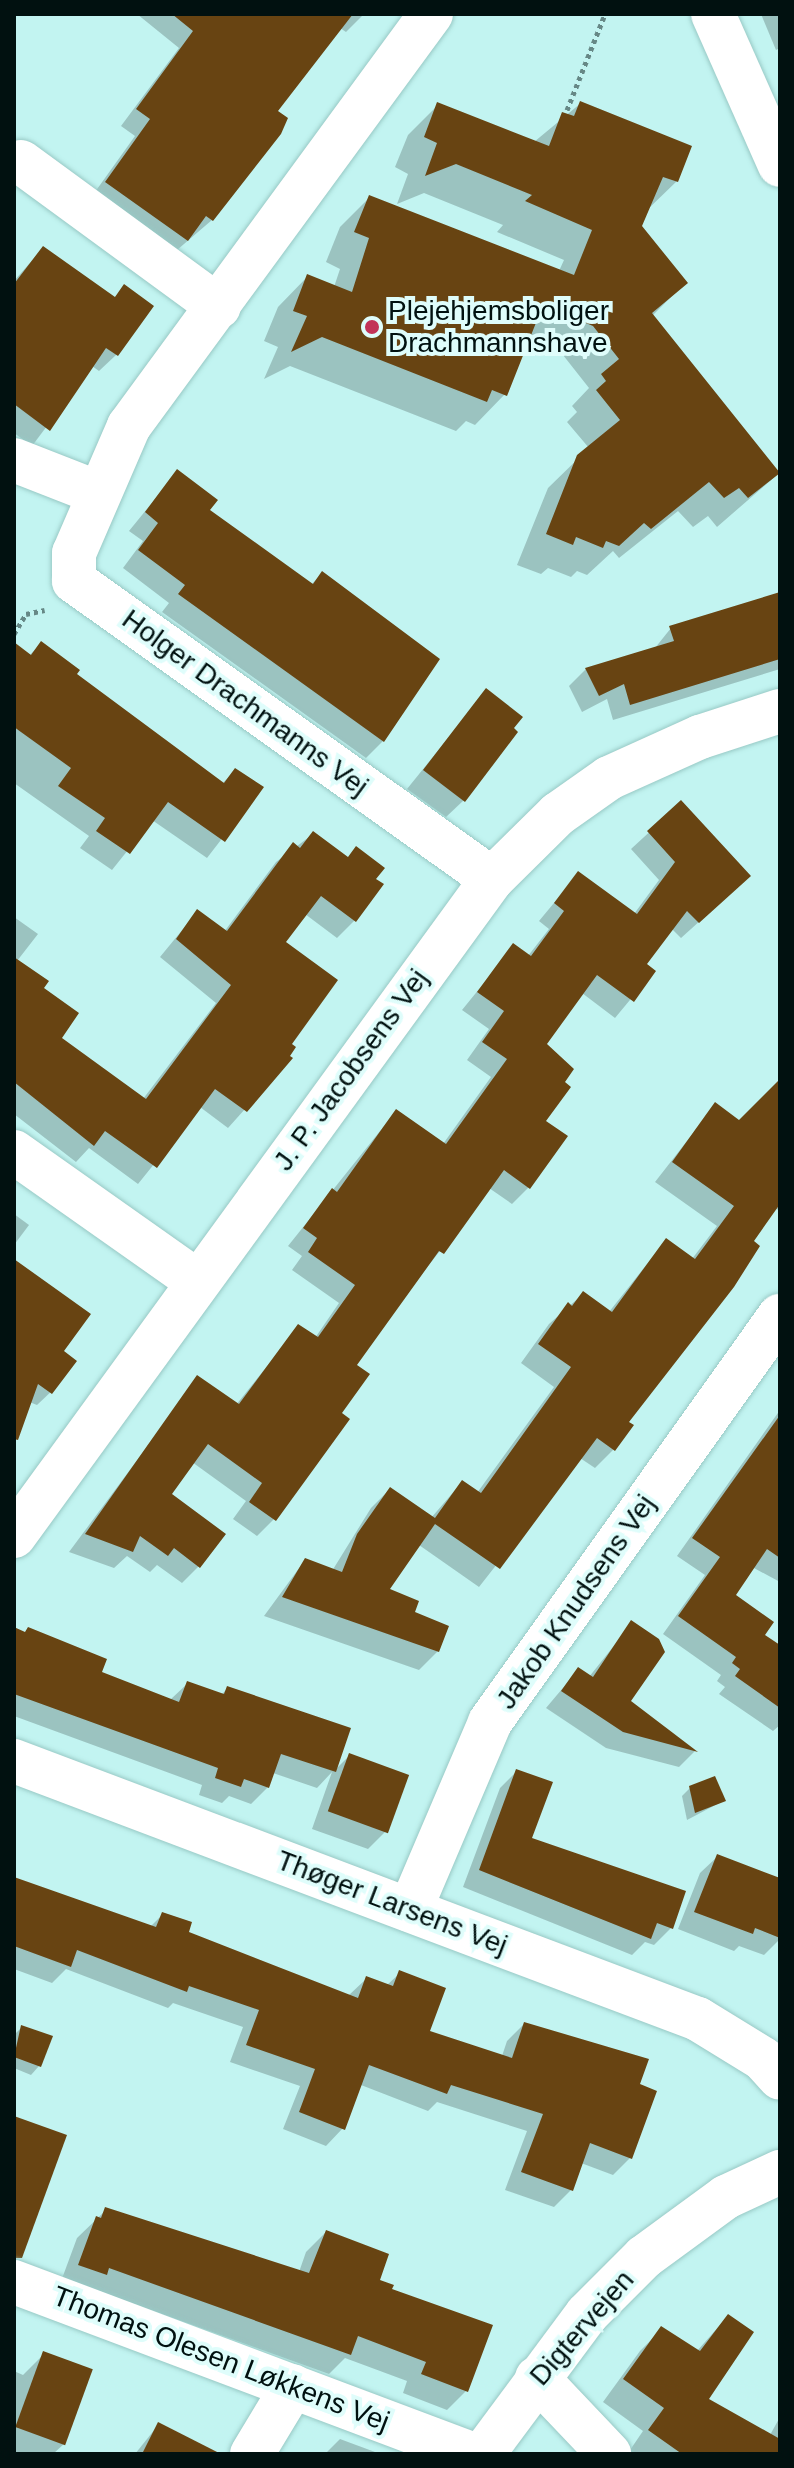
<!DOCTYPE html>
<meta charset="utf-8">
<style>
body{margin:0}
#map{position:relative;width:794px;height:2468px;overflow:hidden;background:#c2f4f1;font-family:Helvetica,sans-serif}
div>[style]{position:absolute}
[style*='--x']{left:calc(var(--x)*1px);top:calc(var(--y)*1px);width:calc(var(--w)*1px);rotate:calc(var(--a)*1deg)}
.shadow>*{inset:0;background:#0003}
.building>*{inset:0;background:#684412;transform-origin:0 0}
.path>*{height:5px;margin-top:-2.5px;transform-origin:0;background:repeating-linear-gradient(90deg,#668886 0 4px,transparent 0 8px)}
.roads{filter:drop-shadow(0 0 2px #98c9c5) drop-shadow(0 0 2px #98c9c5)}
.minor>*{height:44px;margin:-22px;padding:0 22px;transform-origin:22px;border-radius:22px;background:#fff}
.dots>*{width:22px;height:22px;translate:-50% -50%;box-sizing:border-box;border:4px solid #dffdfb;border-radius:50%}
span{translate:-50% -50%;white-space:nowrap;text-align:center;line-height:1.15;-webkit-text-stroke:8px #dffdfb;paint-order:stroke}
.poi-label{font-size:28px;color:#011110}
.left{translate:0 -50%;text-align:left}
.street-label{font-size:28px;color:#011110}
.frame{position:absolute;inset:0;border:16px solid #011110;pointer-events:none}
</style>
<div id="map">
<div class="shadow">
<i style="clip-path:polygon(137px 14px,364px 14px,346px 32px,340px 28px,276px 112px,212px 220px,170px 256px,90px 199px,135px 136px,121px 126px,179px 48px)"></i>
<i style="clip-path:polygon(761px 14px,780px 14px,780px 48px,776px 50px)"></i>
<i style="clip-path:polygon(581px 103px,677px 181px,646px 211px,640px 227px,685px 283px,652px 316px,778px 474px,717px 527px,708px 516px,693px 527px,678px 511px,619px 558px,613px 551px,587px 575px,577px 571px,571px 577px,548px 568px,541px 574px,517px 565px,548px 488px,589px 448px,567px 422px,577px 412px,572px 406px,589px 388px,563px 355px,528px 341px,505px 394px,475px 425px,466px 421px,456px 431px,290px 366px,264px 379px,278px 347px,264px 341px,278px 307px,308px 276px,334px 287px,340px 269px,326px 262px,340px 227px,370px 197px,559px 271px,564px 260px,497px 232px,503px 225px,424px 193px,397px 204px,408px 174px,395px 167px,408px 135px,438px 105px,534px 142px)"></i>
<i style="clip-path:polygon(43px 248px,113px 299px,125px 287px,116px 355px,99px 371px,92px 366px,32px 446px,14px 433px,14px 281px)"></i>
<i style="clip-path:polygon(177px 472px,207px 510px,311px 585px,322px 573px,383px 741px,366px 758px,162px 612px,169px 603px,123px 568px,143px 541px,129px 531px)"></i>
<i style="clip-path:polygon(780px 594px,780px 669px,613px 720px,607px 699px,582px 712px,569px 686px,586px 669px,655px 648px,671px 628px)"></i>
<i style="clip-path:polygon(41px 643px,74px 675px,222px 784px,235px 770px,261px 788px,207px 858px,152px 820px,112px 870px,80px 848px,89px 836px,14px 783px,14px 728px,72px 750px,14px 707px,14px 646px,29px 656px)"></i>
<i style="clip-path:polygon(486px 691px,464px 800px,446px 817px,407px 789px)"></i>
<i style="clip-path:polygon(681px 803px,731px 893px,681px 938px,671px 928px,644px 964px,654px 971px,615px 1018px,582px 993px,544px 1044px,544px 1122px,529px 1187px,512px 1204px,489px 1188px,425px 1270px,354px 1366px,339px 1414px,274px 1519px,257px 1536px,233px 1519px,246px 1501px,192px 1462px,169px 1494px,199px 1566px,182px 1583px,157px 1565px,150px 1572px,127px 1556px,114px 1568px,69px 1552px,198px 1378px,236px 1405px,299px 1326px,315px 1338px,339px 1303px,292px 1270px,302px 1256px,288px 1246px,396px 1111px,443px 1144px,491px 1077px,467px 1060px,489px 1029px,462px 1010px,514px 946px,528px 956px,549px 929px,539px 921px,578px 874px,634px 914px,659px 880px,631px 849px)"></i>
<i style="clip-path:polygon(313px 834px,374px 879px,354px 921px,337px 938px,305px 914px,283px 943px,290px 1059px,228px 1128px,200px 1107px,138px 1184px,89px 1148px,76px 1162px,14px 1114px,14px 917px,38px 934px,17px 961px,41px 989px,59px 1038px,143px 1099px,216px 1003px,160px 957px,197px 912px,224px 932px,276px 862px)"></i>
<i style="clip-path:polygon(780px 1080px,780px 1211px,775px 1208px,627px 1422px,614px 1449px,595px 1468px,580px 1458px,479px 1587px,419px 1545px,386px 1590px,412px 1613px,438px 1651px,419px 1670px,264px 1616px,305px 1560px,332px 1571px,371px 1508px,390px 1489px,431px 1518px,462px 1482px,477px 1493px,554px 1387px,521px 1363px,549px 1324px,583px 1294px,609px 1312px,666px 1240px,692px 1259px,717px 1226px,655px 1182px,715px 1105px,739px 1122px)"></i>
<i style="clip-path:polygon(14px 1214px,29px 1225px,14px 1245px)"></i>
<i style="clip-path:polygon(14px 1261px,61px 1352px,55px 1388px,37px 1405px,14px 1396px)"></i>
<i style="clip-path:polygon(780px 1410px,780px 1582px,752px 1567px,734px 1595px,762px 1635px,780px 1648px,780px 1725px,773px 1731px,719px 1694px,725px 1687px,717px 1681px,721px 1675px,663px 1634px,705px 1575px,677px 1556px)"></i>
<i style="clip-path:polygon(632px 1623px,629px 1702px,695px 1751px,679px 1767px,606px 1748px,546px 1708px,578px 1670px,589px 1677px)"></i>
<i style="clip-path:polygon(14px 1643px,170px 1700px,188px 1683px,221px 1695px,227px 1689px,348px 1729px,334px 1771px,350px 1755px,385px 1832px,368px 1849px,312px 1829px,332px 1772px,317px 1788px,273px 1773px,268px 1787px,251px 1804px,229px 1796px,222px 1803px,199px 1795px,202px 1785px,14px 1716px)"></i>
<i style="clip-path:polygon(517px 1771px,530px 1839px,671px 1928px,654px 1945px,645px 1942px,632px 1955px,463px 1887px,500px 1788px)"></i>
<i style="clip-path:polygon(690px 1788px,723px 1801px,687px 1820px,682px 1796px)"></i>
<i style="clip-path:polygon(718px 1856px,780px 1880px,780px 1939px,764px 1955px,739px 1946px,734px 1951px,678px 1929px,700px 1873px)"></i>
<i style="clip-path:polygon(14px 1878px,150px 1927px,163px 1914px,186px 1934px,348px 1996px,366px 1979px,386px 1986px,400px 1973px,427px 2032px,502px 2056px,507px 2041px,524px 2024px,646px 2060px,637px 2086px,630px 2158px,613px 2175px,581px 2163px,571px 2190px,554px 2207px,505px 2190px,527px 2131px,437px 2102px,428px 2111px,361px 2085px,343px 2128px,326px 2146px,283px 2129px,300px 2086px,230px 2062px,243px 2027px,173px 2003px,168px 2008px,66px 1969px,52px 1983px,14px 1969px)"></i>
<i style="clip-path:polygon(22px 2027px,39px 2066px,31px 2075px,14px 2068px,14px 2035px)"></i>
<i style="clip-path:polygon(106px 2210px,299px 2272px,306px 2252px,326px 2232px,390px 2290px,467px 2390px,447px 2410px,403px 2393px,407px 2381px,345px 2358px,329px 2374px,90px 2288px,60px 2284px,77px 2238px)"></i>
<i style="clip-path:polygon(728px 2316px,707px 2399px,770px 2435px,780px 2417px,780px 2454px,628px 2453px,643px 2431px,603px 2402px,640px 2351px,662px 2329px,697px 2351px)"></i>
<i style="clip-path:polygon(44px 2354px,65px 2443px,53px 2454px,18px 2454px,14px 2453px,14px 2371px,23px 2375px)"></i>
<i style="clip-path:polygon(159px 2424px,198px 2454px,135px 2454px)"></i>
<i style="clip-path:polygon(340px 2439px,375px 2452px,325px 2454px)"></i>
</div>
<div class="building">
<i style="clip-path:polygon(172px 14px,353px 14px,278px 111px,288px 118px,281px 134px,213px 221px,206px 216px,188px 241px,105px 182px,150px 119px,136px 109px,193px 31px)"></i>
<i style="clip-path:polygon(580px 101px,692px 146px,678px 182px,663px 177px,642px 226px,688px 283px,652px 313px,780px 473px,748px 498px,739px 488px,724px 498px,709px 482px,651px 529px,644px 523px,619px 546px,606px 541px,603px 548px,576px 537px,573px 545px,546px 534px,577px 455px,620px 420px,596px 390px,606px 381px,601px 374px,619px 359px,593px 326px,543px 305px,507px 396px,492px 390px,487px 402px,322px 337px,291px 352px,307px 316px,293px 311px,307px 274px,352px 292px,369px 238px,354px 232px,369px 195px,574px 275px,592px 230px,525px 201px,532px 195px,456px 164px,425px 176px,437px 143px,424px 137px,437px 102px,549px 146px,562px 112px,574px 116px)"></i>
<i style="clip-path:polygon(43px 246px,115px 297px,124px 284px,154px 306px,118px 356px,106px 348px,50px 431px,14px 404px,14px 284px)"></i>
<i style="clip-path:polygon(177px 469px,218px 500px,210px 510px,313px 584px,322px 571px,440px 659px,384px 742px,178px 594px,185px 585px,138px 550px,158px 523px,145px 512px)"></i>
<i style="clip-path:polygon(780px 592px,780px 659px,630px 705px,624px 684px,599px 696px,585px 668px,674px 641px,669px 626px)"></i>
<i style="clip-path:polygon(41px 641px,80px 670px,77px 674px,224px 783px,235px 768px,264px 787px,225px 842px,168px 802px,130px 854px,96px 831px,105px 818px,58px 786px,71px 768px,14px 727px,14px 642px,31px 655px)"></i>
<i style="clip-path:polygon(486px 688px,523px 717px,514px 728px,518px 732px,465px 802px,423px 770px)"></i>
<i style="clip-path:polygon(681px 800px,751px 876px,699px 923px,687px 911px,647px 964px,656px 971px,634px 1002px,597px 975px,547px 1044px,574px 1069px,565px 1082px,571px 1087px,546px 1121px,568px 1136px,530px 1189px,504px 1170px,444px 1254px,439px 1251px,357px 1365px,370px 1374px,342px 1413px,350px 1419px,276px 1521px,249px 1502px,262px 1483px,208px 1444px,172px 1494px,226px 1534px,200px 1568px,174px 1548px,168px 1556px,140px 1536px,133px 1552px,85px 1534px,197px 1375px,239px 1404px,298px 1324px,318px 1337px,355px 1285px,308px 1252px,317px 1238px,303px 1228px,332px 1188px,337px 1192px,396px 1109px,446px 1144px,507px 1059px,482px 1042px,504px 1011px,477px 992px,513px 943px,531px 956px,564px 911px,554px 903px,578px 871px,637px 914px,675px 862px,647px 831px)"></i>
<i style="clip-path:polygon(313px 831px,348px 857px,356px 846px,385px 868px,376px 879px,384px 884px,356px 922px,321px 896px,286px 942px,338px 980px,292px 1044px,296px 1047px,290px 1056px,293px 1058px,247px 1112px,215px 1089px,157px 1168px,105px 1131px,94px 1146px,14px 1082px,14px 957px,49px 981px,44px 988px,79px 1013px,62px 1038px,146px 1099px,231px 985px,176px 939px,197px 909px,227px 931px,293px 842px,300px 848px)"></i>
<i style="clip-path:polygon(780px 1079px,780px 1204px,754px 1241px,760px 1246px,734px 1287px,629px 1422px,634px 1425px,615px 1451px,597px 1438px,500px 1569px,435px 1524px,390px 1589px,419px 1601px,415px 1612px,449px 1626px,439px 1652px,282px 1597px,305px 1558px,342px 1572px,357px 1534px,390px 1487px,435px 1518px,462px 1480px,481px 1493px,571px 1367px,538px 1344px,568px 1302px,572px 1306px,583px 1291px,612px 1312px,666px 1238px,695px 1259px,734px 1206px,672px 1162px,715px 1102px,739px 1120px)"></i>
<i style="clip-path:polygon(14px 1259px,91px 1314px,64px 1351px,77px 1361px,52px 1394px,38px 1384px,18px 1440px,14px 1439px)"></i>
<i style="clip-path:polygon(780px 1415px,780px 1558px,767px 1549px,736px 1595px,774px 1622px,765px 1635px,780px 1645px,780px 1708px,735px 1676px,740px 1669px,732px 1663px,736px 1657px,678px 1616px,720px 1557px,692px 1538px)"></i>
<i style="clip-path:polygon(631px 1620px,659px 1639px,665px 1652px,631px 1701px,698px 1752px,623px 1732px,561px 1691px,578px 1667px,593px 1677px)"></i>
<i style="clip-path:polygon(14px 1627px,25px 1632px,28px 1627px,107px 1659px,102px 1672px,179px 1702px,187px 1681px,224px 1694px,227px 1686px,351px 1728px,336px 1772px,281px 1754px,269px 1788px,244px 1779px,241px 1787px,215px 1778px,218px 1768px,14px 1694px)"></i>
<i style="left:349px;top:1753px;width:64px;height:62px;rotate:20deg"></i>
<i style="clip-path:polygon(516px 1769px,553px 1782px,532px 1838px,686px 1891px,673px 1929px,657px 1923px,651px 1939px,479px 1870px)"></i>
<i style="clip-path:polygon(715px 1776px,726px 1801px,695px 1813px,689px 1786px)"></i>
<i style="clip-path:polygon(717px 1854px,780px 1878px,780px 1938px,755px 1928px,753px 1934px,694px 1912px)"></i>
<i style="clip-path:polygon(14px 1877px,156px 1927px,162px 1912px,192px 1922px,189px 1932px,358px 1998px,366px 1976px,393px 1986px,399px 1970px,446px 1988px,430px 2031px,512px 2058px,524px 2022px,649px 2059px,640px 2084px,657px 2091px,632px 2159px,590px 2143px,573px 2191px,521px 2172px,543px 2114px,451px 2085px,447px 2094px,369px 2065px,345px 2130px,299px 2112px,315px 2069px,246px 2045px,259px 2010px,189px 1986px,187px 1992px,77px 1950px,71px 1967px,14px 1946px)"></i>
<i style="clip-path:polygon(21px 2025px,53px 2036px,41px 2067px,14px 2057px)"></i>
<i style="clip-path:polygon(14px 2116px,67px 2135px,22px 2258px,14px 2258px)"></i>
<i style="clip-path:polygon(105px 2207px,309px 2273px,326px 2230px,389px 2254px,380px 2280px,394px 2285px,392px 2289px,493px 2325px,468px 2392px,421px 2374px,426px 2362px,358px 2336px,351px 2355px,109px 2268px,107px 2275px,78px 2265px,96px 2216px,101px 2218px)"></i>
<i style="clip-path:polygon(728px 2314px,754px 2332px,709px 2399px,780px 2439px,780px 2454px,682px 2454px,648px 2430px,664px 2408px,623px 2379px,661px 2326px,700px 2351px)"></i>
<i style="left:43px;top:2351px;width:53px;height:81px;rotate:20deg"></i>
<i style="clip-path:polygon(158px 2422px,221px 2454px,142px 2454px)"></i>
</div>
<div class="path">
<i style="--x:567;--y:110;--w:103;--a:-68.4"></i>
<i style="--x:14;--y:634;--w:23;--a:-59"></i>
<i style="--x:26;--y:614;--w:19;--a:-12"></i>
</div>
<div class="roads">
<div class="minor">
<i style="--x:431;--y:14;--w:511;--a:126.24"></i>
<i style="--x:129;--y:426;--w:138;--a:113.4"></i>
<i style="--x:74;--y:553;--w:28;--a:90"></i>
<i style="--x:74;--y:581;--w:513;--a:35.49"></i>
<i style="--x:713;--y:14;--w:165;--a:66.1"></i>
<i style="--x:21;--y:162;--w:245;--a:36.2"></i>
<i style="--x:14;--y:460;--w:90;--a:21.4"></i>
<i style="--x:14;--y:1152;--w:224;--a:35.2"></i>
<i style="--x:14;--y:1536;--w:812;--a:-53.96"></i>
<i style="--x:492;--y:879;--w:93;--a:-44.6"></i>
<i style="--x:558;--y:814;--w:62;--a:-35.2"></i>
<i style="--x:609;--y:778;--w:100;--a:-24.3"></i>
<i style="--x:700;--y:737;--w:84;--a:-18"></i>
<i style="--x:14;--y:1761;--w:731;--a:20.67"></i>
<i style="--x:698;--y:2019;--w:76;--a:31.6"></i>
<i style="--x:763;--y:2059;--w:25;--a:48"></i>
<i style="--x:410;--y:1910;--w:204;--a:-66.9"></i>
<i style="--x:490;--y:1722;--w:499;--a:-54.5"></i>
<i style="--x:14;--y:2282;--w:489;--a:20.6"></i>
<i style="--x:537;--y:2378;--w:105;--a:46.5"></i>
<i style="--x:252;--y:2454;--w:79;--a:-58.9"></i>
<i style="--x:483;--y:2454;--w:174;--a:-53.4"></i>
<i style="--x:587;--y:2314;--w:81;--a:-45"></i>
<i style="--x:644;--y:2257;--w:102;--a:-36.2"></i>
<i style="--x:726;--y:2197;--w:60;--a:-24.8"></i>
</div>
</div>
<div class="dots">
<i style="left:372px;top:327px;background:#c23357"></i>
</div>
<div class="poi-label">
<span class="left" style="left:388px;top:327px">Plejehjemsboliger<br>Drachmannshave</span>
</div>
<div class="street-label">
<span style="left:245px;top:703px;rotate:36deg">Holger Drachmanns Vej</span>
<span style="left:351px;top:1070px;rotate:-54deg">J. P. Jacobsens Vej</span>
<span style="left:576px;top:1602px;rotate:-55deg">Jakob Knudsens Vej</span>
<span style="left:392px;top:1903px;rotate:21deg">Thøger Larsens Vej</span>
<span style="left:582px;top:2328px;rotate:-49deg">Digtervejen</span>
<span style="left:221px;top:2359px;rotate:21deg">Thomas Olesen Løkkens Vej</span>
</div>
<div class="frame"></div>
</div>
